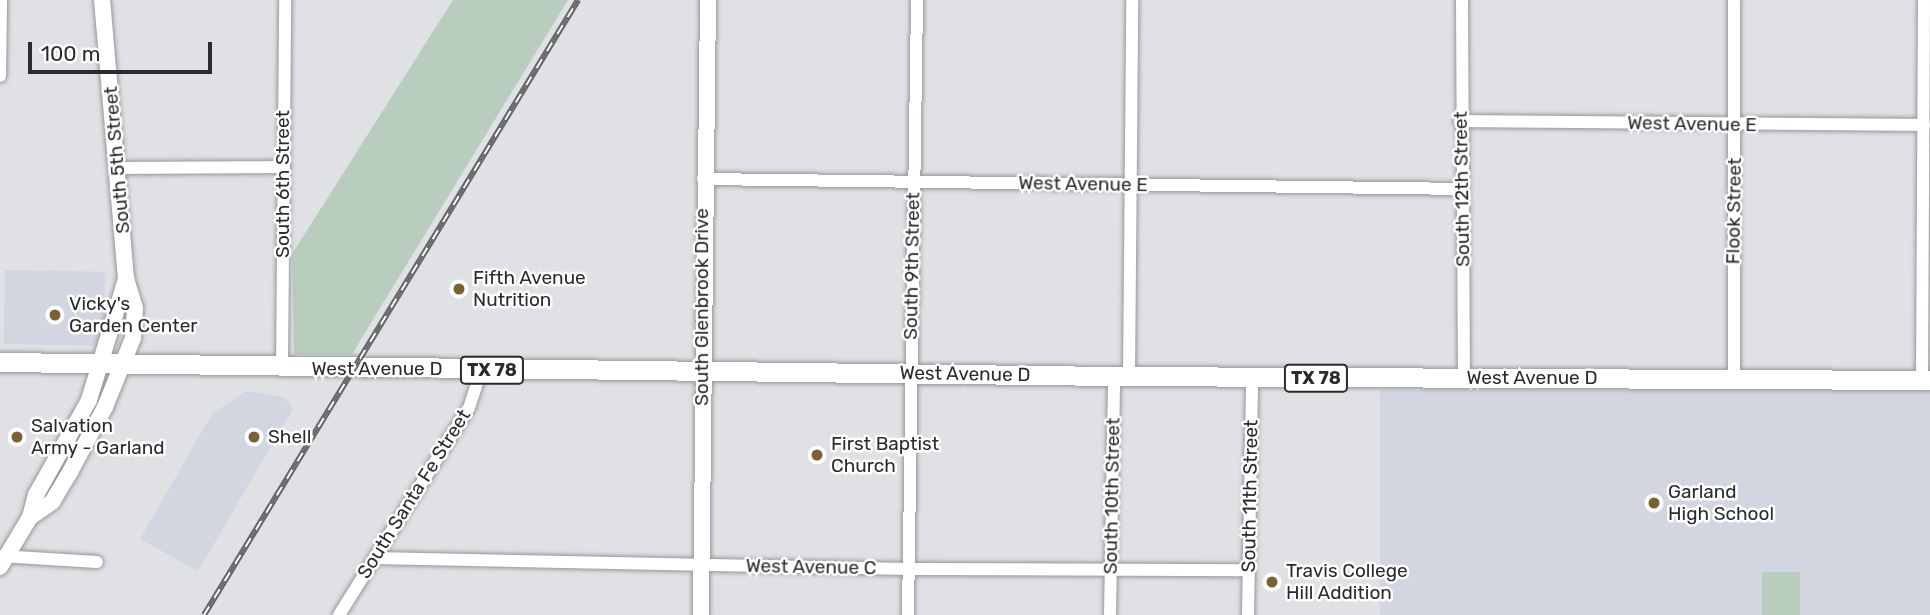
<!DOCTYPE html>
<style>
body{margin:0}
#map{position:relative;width:1930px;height:615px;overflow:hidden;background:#dfe1e5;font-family:Rubik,sans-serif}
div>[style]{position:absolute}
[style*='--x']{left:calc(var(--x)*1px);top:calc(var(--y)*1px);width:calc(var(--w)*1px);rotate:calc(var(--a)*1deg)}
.built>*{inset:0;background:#d1d6e1;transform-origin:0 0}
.green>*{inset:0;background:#b8cdbe;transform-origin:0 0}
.roads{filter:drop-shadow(0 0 2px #96979b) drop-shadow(0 0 2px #96979b)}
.minor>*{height:12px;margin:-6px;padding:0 6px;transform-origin:6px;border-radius:6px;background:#fff}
.tertiary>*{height:16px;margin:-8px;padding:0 8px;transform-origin:8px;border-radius:8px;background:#fff}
.primary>*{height:19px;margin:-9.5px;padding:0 9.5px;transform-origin:9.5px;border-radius:9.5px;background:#fff}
.rail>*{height:6px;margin-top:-3px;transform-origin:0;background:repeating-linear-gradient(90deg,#fff 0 10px,#646567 0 20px);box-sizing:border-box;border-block:2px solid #646567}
.dots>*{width:19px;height:19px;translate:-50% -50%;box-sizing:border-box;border:4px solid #fff;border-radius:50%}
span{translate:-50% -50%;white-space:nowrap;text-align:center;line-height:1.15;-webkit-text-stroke:5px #fff;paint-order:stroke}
.shield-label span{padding:2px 5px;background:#fff;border:2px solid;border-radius:5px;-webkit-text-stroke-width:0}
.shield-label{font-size:18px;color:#2a2b2c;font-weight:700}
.street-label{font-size:19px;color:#2a2b2c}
.poi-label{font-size:19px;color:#2a2b2c}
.left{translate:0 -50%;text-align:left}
.scale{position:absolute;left:28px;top:42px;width:184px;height:32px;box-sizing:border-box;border:4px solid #2a2b2c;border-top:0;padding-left:9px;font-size:21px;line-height:24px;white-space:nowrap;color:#2a2b2c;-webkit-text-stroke:5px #fff;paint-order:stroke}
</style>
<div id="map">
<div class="built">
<i style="left:5px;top:270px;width:100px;height:74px;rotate:1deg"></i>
<i style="left:1380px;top:390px;width:550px;height:225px"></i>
<i style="clip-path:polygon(246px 391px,284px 397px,293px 409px,198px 571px,140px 539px,212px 414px)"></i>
</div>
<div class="green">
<i style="clip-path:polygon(453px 0,568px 0,352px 354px,294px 354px,292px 254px)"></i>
<i style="left:1762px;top:572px;width:38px;height:43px"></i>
</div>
<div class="roads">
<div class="minor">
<i style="--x:1462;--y:0;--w:378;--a:89.7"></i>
<i style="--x:0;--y:76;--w:76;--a:-89.2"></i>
<i style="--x:1460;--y:121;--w:464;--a:0.5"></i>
<i style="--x:119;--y:168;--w:165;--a:-0.3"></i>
<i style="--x:703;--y:179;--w:759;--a:0.75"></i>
<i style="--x:282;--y:368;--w:368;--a:-89.5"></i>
<i style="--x:1129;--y:376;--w:376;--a:-89.5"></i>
<i style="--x:1734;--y:380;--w:380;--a:-90"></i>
<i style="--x:1922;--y:380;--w:380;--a:-89.7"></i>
<i style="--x:0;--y:556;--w:97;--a:3.5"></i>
<i style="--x:374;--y:558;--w:534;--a:1.18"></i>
<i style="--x:908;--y:569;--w:340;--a:0.2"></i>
<i style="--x:339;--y:615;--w:244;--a:-57.9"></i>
<i style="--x:469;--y:408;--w:40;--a:-72"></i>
<i style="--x:908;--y:615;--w:615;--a:-89.16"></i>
<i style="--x:1110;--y:615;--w:239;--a:-89"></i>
<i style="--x:1248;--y:615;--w:238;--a:-89"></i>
</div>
<div class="tertiary">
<i style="--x:30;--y:517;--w:27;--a:-34"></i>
<i style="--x:52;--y:502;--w:37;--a:-59"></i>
<i style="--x:71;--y:470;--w:72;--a:-61.6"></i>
<i style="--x:105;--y:407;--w:74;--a:-67.9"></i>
<i style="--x:133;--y:338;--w:30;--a:-86"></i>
<i style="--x:135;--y:308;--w:30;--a:-107"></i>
<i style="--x:126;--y:279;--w:280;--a:-94.9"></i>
<i style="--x:0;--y:567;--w:58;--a:-59"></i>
<i style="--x:30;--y:517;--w:23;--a:-75"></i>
<i style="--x:36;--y:495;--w:109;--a:-60.8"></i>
<i style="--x:89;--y:400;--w:127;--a:-73"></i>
<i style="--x:701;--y:615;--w:615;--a:-89.35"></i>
</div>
<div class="primary">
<i style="--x:0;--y:362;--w:1114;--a:0.72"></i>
<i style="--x:1114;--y:376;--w:816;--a:0.28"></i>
</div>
</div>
<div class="rail">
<i style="--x:204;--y:615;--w:720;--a:-58.69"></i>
</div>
<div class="dots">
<i style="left:459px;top:289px;background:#7c6033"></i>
<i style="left:55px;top:315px;background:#7c6033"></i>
<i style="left:17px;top:437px;background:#7c6033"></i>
<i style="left:254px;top:437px;background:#7c6033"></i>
<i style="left:817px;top:455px;background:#7c6033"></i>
<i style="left:1654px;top:503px;background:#7c6033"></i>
<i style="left:1272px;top:582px;background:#7c6033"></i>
</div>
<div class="shield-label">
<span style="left:492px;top:370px">TX 78</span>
<span style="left:1316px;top:378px">TX 78</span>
</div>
<div class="street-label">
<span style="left:1692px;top:124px;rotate:1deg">West Avenue E</span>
<span style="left:117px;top:160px;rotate:-95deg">South 5th Street</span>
<span style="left:283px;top:184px;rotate:-90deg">South 6th Street</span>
<span style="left:1083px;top:184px;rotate:1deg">West Avenue E</span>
<span style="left:1462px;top:189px;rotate:-91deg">South 12th Street</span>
<span style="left:1734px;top:211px;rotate:-89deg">Flook Street</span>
<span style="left:912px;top:266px;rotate:-89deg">South 9th Street</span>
<span style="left:702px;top:307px;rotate:-90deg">South Glenbrook Drive</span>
<span style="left:377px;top:369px">West Avenue D</span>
<span style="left:965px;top:374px;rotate:1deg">West Avenue D</span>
<span style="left:1532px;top:378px">West Avenue D</span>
<span style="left:414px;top:494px;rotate:-58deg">South Santa Fe Street</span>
<span style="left:1112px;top:496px;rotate:-89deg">South 10th Street</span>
<span style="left:1250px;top:496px;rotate:-89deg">South 11th Street</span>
<span style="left:811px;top:567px;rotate:1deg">West Avenue C</span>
</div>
<div class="poi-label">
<span class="left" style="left:473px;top:289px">Fifth Avenue<br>Nutrition</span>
<span class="left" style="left:69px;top:315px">Vicky's<br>Garden Center</span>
<span class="left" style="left:31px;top:437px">Salvation<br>Army - Garland</span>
<span class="left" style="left:268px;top:437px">Shell</span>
<span class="left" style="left:831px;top:455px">First Baptist<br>Church</span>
<span class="left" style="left:1668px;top:503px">Garland<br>High School</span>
<span class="left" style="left:1286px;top:582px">Travis College<br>Hill Addition</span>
</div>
<div class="scale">100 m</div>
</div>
